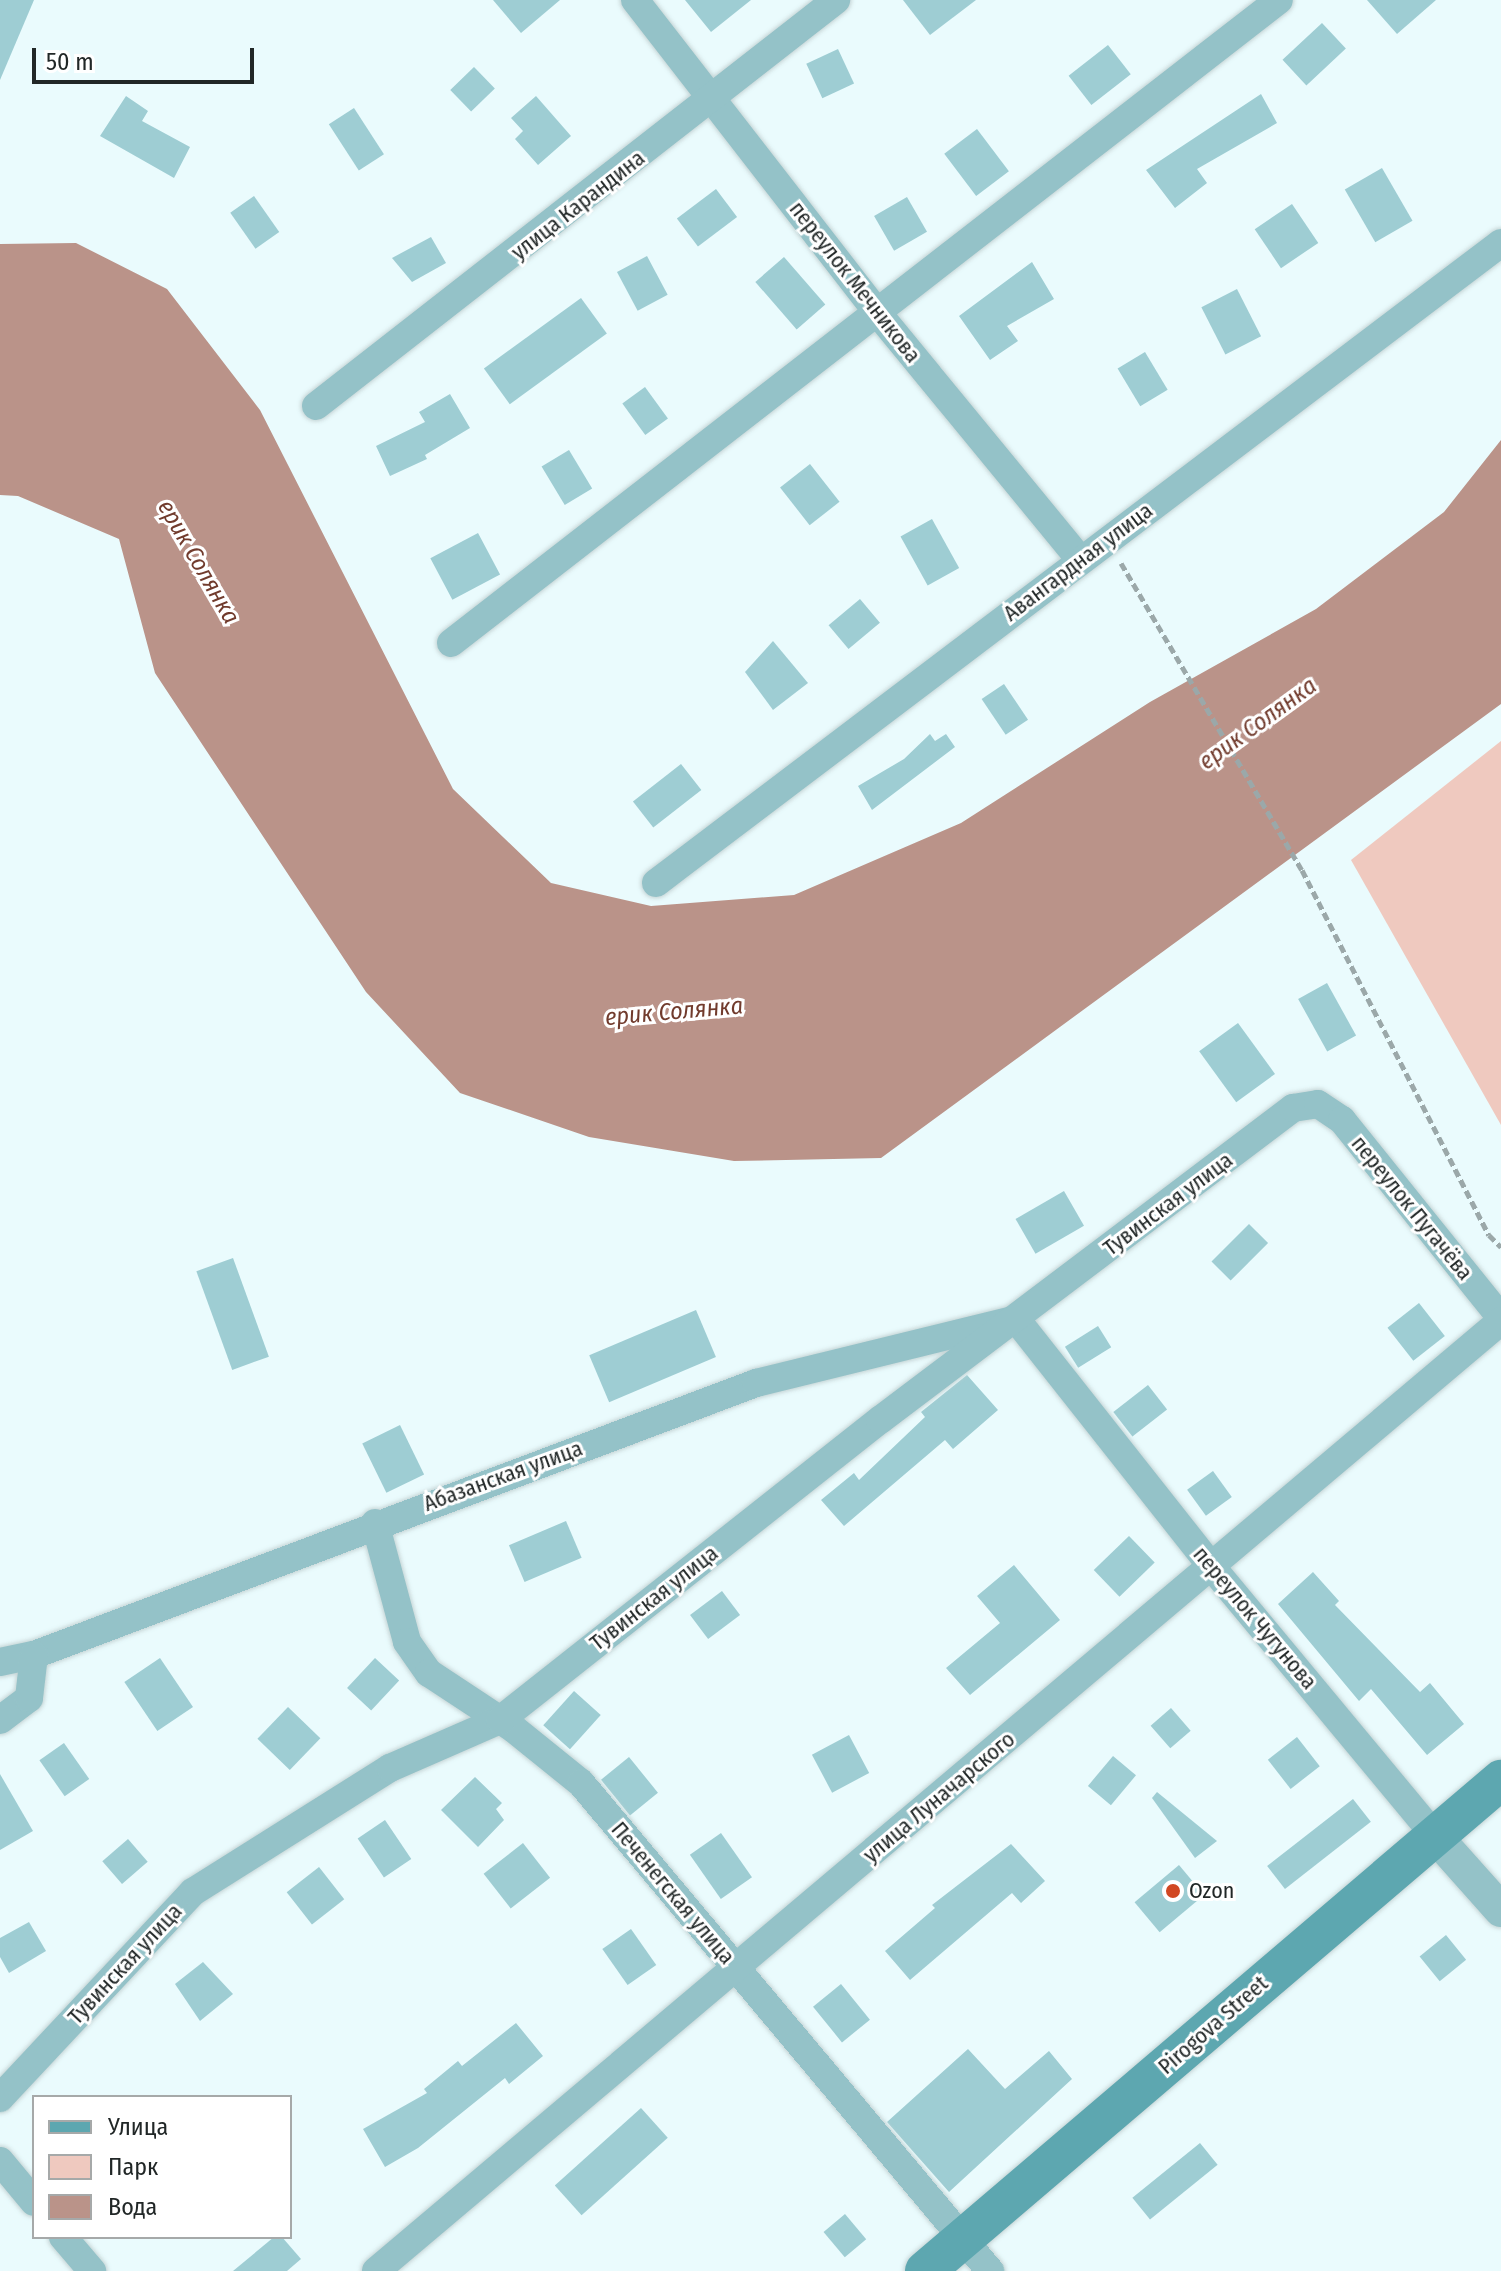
<!DOCTYPE html>
<meta charset="utf-8">
<style>
body{margin:0}
#map{position:relative;width:1501px;height:2271px;overflow:hidden;background:#eafbfd;font-family:"Fira Sans Condensed",sans-serif}
div>[style]{position:absolute}
[style*='--x']{left:calc(var(--x)*1px);top:calc(var(--y)*1px);width:calc(var(--w)*1px);rotate:calc(var(--a)*1deg)}
.green>*{inset:0;background:#efc9bf}
.water>*{inset:0;background:#ba9389}
.building>*{inset:0;background:#9ecdd3;transform-origin:0 0}
.path>*{height:5px;margin-top:-2.5px;transform-origin:0;background:repeating-linear-gradient(90deg,#9ba8a9 0 8px,transparent 0 12px)}
.roads{filter:drop-shadow(0 0 2px #c6d5d6) drop-shadow(0 0 2px #c6d5d6)}
.minor>*{height:28px;margin:-14px;padding:0 14px;transform-origin:14px;border-radius:14px;background:#94c2c8}
.tertiary>*{height:34px;margin:-17px;padding:0 17px;transform-origin:17px;border-radius:17px;background:#94c2c8}
.secondary>*{height:40px;margin:-20px;padding:0 20px;transform-origin:20px;border-radius:20px;background:#5da7b0}
.dots>*{width:22px;height:22px;translate:-50% -50%;box-sizing:border-box;border:4px solid #fff;border-radius:50%}
span{translate:-50% -50%;white-space:nowrap;text-align:center;line-height:1.15;-webkit-text-stroke:6px #fff;paint-order:stroke}
.street-label{font-size:22px;color:#212727}
.poi-label{font-size:22px;color:#212727}
.left{translate:0 -50%;text-align:left}
.water-label{font-size:24px;color:#713b2d;font-style:italic}
.legend{position:absolute;left:32px;top:2095px;width:260px;height:144px;box-sizing:border-box;background:#fff;border:2px solid #a6a9a9;margin:0;padding:10px 14px;list-style:none;font-size:24px;color:#212727}
.legend li{display:flex;align-items:center;gap:16px;height:40px}
.legend b{width:40px;border:2px solid #a6a9a9}
.scale{position:absolute;left:32px;top:48px;width:222px;height:36px;box-sizing:border-box;border:4px solid #212727;border-top:0;padding-left:10px;font-size:24px;line-height:28px;white-space:nowrap;color:#212727;-webkit-text-stroke:6px #fff;paint-order:stroke}
</style>
<div id="map">
<div class="green">
<i style="clip-path:polygon(1501px 741px,1501px 1125px,1351px 860px)"></i>
</div>
<div class="water">
<i style="clip-path:polygon(76px 243px,167px 289px,260px 410px,453px 789px,551px 883px,651px 906px,794px 895px,961px 823px,1150px 702px,1316px 609px,1444px 512px,1501px 440px,1501px 704px,881px 1158px,734px 1161px,589px 1137px,460px 1093px,366px 992px,155px 673px,119px 539px,18px 496px,0 495px,0 244px)"></i>
</div>
<div class="building">
<i style="clip-path:polygon(0 0,34px 0,0 80px)"></i>
<i style="clip-path:polygon(493px 0,560px 0,521px 33px)"></i>
<i style="clip-path:polygon(685px 0,751px 0,711px 32px)"></i>
<i style="clip-path:polygon(903px 0,976px 0,930px 35px)"></i>
<i style="clip-path:polygon(1367px 0,1436px 0,1397px 34px)"></i>
<i style="left:1322px;top:23px;width:35px;height:54px;rotate:47deg"></i>
<i style="left:1108px;top:45px;width:37px;height:50px;rotate:52deg"></i>
<i style="left:838px;top:49px;width:38px;height:35px;rotate:65deg"></i>
<i style="left:474px;top:67px;width:30px;height:33px;rotate:46deg"></i>
<i style="clip-path:polygon(1261px 94px,1277px 123px,1197px 169px,1207px 183px,1175px 208px,1146px 170px)"></i>
<i style="clip-path:polygon(126px 96px,148px 111px,142px 121px,190px 147px,174px 178px,100px 136px)"></i>
<i style="clip-path:polygon(536px 96px,571px 136px,538px 165px,515px 139px,523px 131px,511px 118px)"></i>
<i style="left:354px;top:108px;width:55px;height:30px;rotate:57deg"></i>
<i style="left:977px;top:129px;width:53px;height:41px;rotate:53deg"></i>
<i style="left:1382px;top:168px;width:61px;height:43px;rotate:60deg"></i>
<i style="left:716px;top:189px;width:35px;height:49px;rotate:53deg"></i>
<i style="left:254px;top:196px;width:44px;height:29px;rotate:55deg"></i>
<i style="left:907px;top:197px;width:40px;height:38px;rotate:60deg"></i>
<i style="left:1292px;top:204px;width:47px;height:45px;rotate:56deg"></i>
<i style="clip-path:polygon(431px 237px,446px 263px,412px 282px,392px 258px)"></i>
<i style="left:647px;top:256px;width:44px;height:34px;rotate:62deg"></i>
<i style="left:784px;top:257px;width:63px;height:38px;rotate:49deg"></i>
<i style="clip-path:polygon(1032px 262px,1054px 299px,1007px 326px,1018px 341px,990px 360px,959px 316px)"></i>
<i style="left:1237px;top:289px;width:53px;height:40px;rotate:63deg"></i>
<i style="left:581px;top:298px;width:44px;height:120px;rotate:54deg"></i>
<i style="left:1145px;top:352px;width:44px;height:32px;rotate:59deg"></i>
<i style="left:645px;top:387px;width:39px;height:28px;rotate:54deg"></i>
<i style="clip-path:polygon(450px 394px,470px 428px,425px 455px,427px 459px,390px 476px,376px 446px,425px 422px,419px 412px)"></i>
<i style="left:569px;top:450px;width:45px;height:32px;rotate:59deg"></i>
<i style="left:810px;top:464px;width:48px;height:38px;rotate:52deg"></i>
<i style="left:932px;top:519px;width:56px;height:36px;rotate:61deg"></i>
<i style="left:478px;top:533px;width:47px;height:54px;rotate:62deg"></i>
<i style="left:860px;top:599px;width:31px;height:41px;rotate:50deg"></i>
<i style="clip-path:polygon(773px 641px,808px 683px,773px 710px,745px 672px)"></i>
<i style="left:1004px;top:684px;width:43px;height:27px;rotate:56deg"></i>
<i style="clip-path:polygon(930px 734px,935px 741px,946px 734px,955px 747px,872px 810px,858px 786px,904px 759px)"></i>
<i style="left:681px;top:764px;width:33px;height:61px;rotate:52deg"></i>
<i style="left:1327px;top:983px;width:60px;height:33px;rotate:61deg"></i>
<i style="left:1238px;top:1023px;width:63px;height:48px;rotate:54deg"></i>
<i style="left:1064px;top:1191px;width:40px;height:56px;rotate:60deg"></i>
<i style="left:1249px;top:1224px;width:27px;height:53px;rotate:45deg"></i>
<i style="left:233px;top:1258px;width:105px;height:39px;rotate:70deg"></i>
<i style="left:1419px;top:1303px;width:42px;height:40px;rotate:52deg"></i>
<i style="left:696px;top:1310px;width:51px;height:116px;rotate:67deg"></i>
<i style="left:1098px;top:1326px;width:25px;height:39px;rotate:58deg"></i>
<i style="clip-path:polygon(967px 1375px,998px 1410px,953px 1449px,945px 1440px,844px 1526px,821px 1500px,854px 1473px,859px 1480px,925px 1417px,921px 1412px)"></i>
<i style="left:1148px;top:1385px;width:31px;height:44px;rotate:52deg"></i>
<i style="left:400px;top:1425px;width:55px;height:42px;rotate:64deg"></i>
<i style="left:1213px;top:1471px;width:32px;height:32px;rotate:54deg"></i>
<i style="left:566px;top:1521px;width:40px;height:62px;rotate:67deg"></i>
<i style="left:1129px;top:1536px;width:37px;height:49px;rotate:46deg"></i>
<i style="clip-path:polygon(1014px 1565px,1060px 1620px,970px 1695px,946px 1668px,1000px 1623px,977px 1596px)"></i>
<i style="clip-path:polygon(1313px 1572px,1339px 1601px,1335px 1605px,1420px 1692px,1430px 1683px,1464px 1724px,1427px 1755px,1371px 1689px,1359px 1701px,1278px 1604px)"></i>
<i style="left:722px;top:1591px;width:30px;height:40px;rotate:53deg"></i>
<i style="left:160px;top:1658px;width:59px;height:43px;rotate:56deg"></i>
<i style="left:375px;top:1658px;width:33px;height:41px;rotate:43deg"></i>
<i style="left:574px;top:1691px;width:36px;height:46px;rotate:42deg"></i>
<i style="left:288px;top:1707px;width:45px;height:44px;rotate:44deg"></i>
<i style="left:1171px;top:1708px;width:30px;height:27px;rotate:49deg"></i>
<i style="left:849px;top:1735px;width:43px;height:42px;rotate:62deg"></i>
<i style="left:1297px;top:1737px;width:37px;height:37px;rotate:52deg"></i>
<i style="left:64px;top:1743px;width:44px;height:30px;rotate:55deg"></i>
<i style="left:1113px;top:1756px;width:30px;height:39px;rotate:40deg"></i>
<i style="left:629px;top:1757px;width:46px;height:36px;rotate:51deg"></i>
<i style="clip-path:polygon(0 1774px,33px 1831px,0 1850px)"></i>
<i style="clip-path:polygon(475px 1777px,502px 1803px,496px 1809px,504px 1820px,478px 1847px,441px 1810px)"></i>
<i style="clip-path:polygon(1157px 1792px,1217px 1841px,1195px 1858px,1152px 1798px)"></i>
<i style="left:1353px;top:1799px;width:29px;height:109px;rotate:52deg"></i>
<i style="left:385px;top:1820px;width:47px;height:33px;rotate:56deg"></i>
<i style="left:721px;top:1833px;width:54px;height:38px;rotate:55deg"></i>
<i style="left:128px;top:1839px;width:30px;height:34px;rotate:49deg"></i>
<i style="left:523px;top:1843px;width:44px;height:50px;rotate:52deg"></i>
<i style="clip-path:polygon(1011px 1844px,1045px 1881px,1021px 1903px,1012px 1893px,910px 1980px,885px 1951px,935px 1908px,932px 1905px)"></i>
<i style="left:1179px;top:1865px;width:39px;height:58px;rotate:50deg"></i>
<i style="left:319px;top:1867px;width:41px;height:41px;rotate:52deg"></i>
<i style="clip-path:polygon(29px 1922px,46px 1951px,9px 1973px,0 1957px,0 1938px)"></i>
<i style="left:631px;top:1929px;width:44px;height:35px;rotate:55deg"></i>
<i style="left:1446px;top:1935px;width:32px;height:34px;rotate:51deg"></i>
<i style="clip-path:polygon(203px 1962px,233px 1994px,200px 2021px,175px 1984px)"></i>
<i style="left:841px;top:1984px;width:46px;height:36px;rotate:51deg"></i>
<i style="clip-path:polygon(516px 2023px,543px 2056px,509px 2084px,505px 2078px,418px 2148px,385px 2167px,363px 2129px,427px 2093px,424px 2089px,458px 2061px,462px 2066px)"></i>
<i style="clip-path:polygon(968px 2049px,1005px 2089px,1049px 2051px,1072px 2079px,949px 2192px,887px 2122px)"></i>
<i style="left:641px;top:2108px;width:40px;height:116px;rotate:48deg"></i>
<i style="left:1200px;top:2143px;width:28px;height:87px;rotate:51deg"></i>
<i style="left:845px;top:2214px;width:33px;height:28px;rotate:50deg"></i>
<i style="clip-path:polygon(274px 2237px,282px 2237px,301px 2259px,287px 2271px,233px 2271px)"></i>
</div>
<div class="path">
<i style="--x:1121;--y:563;--w:356;--a:59.5"></i>
<i style="--x:1302;--y:870;--w:410;--a:62.9"></i>
<i style="--x:1489;--y:1235;--w:17;--a:45"></i>
</div>
<div class="roads">
<div class="minor">
<i style="--x:635;--y:0;--w:393;--a:52.2"></i>
<i style="--x:876;--y:311;--w:321;--a:50.6"></i>
<i style="--x:316;--y:406;--w:660;--a:-37.98"></i>
<i style="--x:451;--y:643;--w:1048;--a:-37.83"></i>
<i style="--x:656;--y:883;--w:1060;--a:-37.14"></i>
<i style="--x:375;--y:1523;--w:123;--a:74.9"></i>
<i style="--x:407;--y:1642;--w:38;--a:55"></i>
<i style="--x:429;--y:1673;--w:102;--a:33.4"></i>
<i style="--x:514;--y:1729;--w:86;--a:38.9"></i>
<i style="--x:581;--y:1783;--w:637;--a:50.03"></i>
<i style="--x:0;--y:1662;--w:35;--a:-12"></i>
<i style="--x:34;--y:1655;--w:772;--a:-20.64"></i>
<i style="--x:756;--y:1383;--w:268;--a:-13.8"></i>
<i style="--x:1016;--y:1319;--w:315;--a:51.7"></i>
<i style="--x:1211;--y:1566;--w:351;--a:50.3"></i>
<i style="--x:0;--y:1720;--w:36;--a:-37"></i>
<i style="--x:29;--y:1698;--w:43;--a:-83.4"></i>
<i style="--x:0;--y:2098;--w:282;--a:-46.9"></i>
<i style="--x:193;--y:1892;--w:233;--a:-32.2"></i>
<i style="--x:390;--y:1768;--w:120;--a:-23.6"></i>
<i style="--x:500;--y:1720;--w:484;--a:-38.3"></i>
<i style="--x:880;--y:1420;--w:518;--a:-37.07"></i>
<i style="--x:1293;--y:1108;--w:25;--a:-9"></i>
<i style="--x:1318;--y:1104;--w:29;--a:34"></i>
<i style="--x:1342;--y:1120;--w:254;--a:51.2"></i>
<i style="--x:0;--y:2161;--w:53;--a:50.3"></i>
<i style="--x:63;--y:2237;--w:45;--a:49.5"></i>
<i style="--x:376;--y:2271;--w:1472;--a:-40.18"></i>
</div>
<div class="tertiary">
<i style="--x:1435;--y:1836;--w:99;--a:48.3"></i>
</div>
<div class="secondary">
<i style="--x:925;--y:2271;--w:757;--a:-40.45"></i>
</div>
</div>
<div class="dots">
<i style="left:1173px;top:1891px;background:#d14722"></i>
</div>
<div class="street-label">
<span style="left:578px;top:205px;rotate:-38deg">улица Карандина</span>
<span style="left:855px;top:282px;rotate:52deg">переулок Мечникова</span>
<span style="left:1078px;top:562px;rotate:-37deg">Авангардная улица</span>
<span style="left:1168px;top:1204px;rotate:-37deg">Тувинская улица</span>
<span style="left:1412px;top:1208px;rotate:51deg">переулок Пугачёва</span>
<span style="left:503px;top:1476px;rotate:-20deg">Абазанская улица</span>
<span style="left:654px;top:1598px;rotate:-38deg">Тувинская улица</span>
<span style="left:1255px;top:1618px;rotate:50deg">переулок Чугунова</span>
<span style="left:939px;top:1797px;rotate:-40deg">улица Луначарского</span>
<span style="left:673px;top:1893px;rotate:50deg">Печенегская улица</span>
<span style="left:125px;top:1964px;rotate:-47deg">Тувинская улица</span>
<span style="left:1213px;top:2025px;rotate:-41deg">Pirogova Street</span>
</div>
<div class="poi-label">
<span class="left" style="left:1189px;top:1891px">Ozon</span>
</div>
<div class="water-label">
<span style="left:198px;top:562px;rotate:60deg">ерик Солянка</span>
<span style="left:1258px;top:724px;rotate:-36deg">ерик Солянка</span>
<span style="left:674px;top:1012px;rotate:-5deg">ерик Солянка</span>
</div>
<ul class="legend">
<li><b style="height:10px;background:#5da7b0"></b>Улица</li>
<li><b style="height:22px;background:#efc9bf"></b>Парк</li>
<li><b style="height:22px;background:#ba9389"></b>Вода</li>
</ul>
<div class="scale">50 m</div>
</div>
